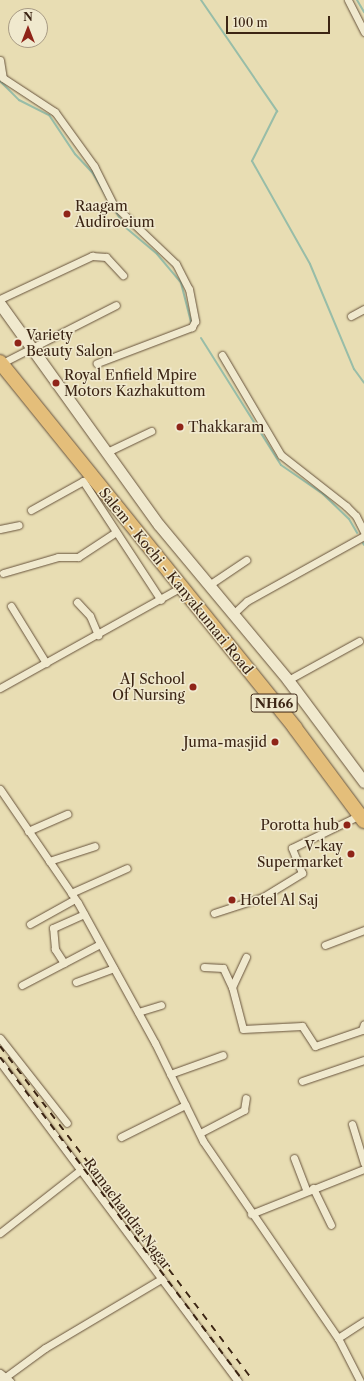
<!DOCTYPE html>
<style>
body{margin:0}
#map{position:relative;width:364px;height:1381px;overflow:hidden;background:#e8ddb3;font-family:"Libre Caslon Text",serif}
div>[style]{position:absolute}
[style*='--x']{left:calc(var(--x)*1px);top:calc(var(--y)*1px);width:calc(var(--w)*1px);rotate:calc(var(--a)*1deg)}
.stream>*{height:2px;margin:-1px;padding:0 1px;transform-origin:1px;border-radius:1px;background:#98bda8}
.roads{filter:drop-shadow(0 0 1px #67533c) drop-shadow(0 0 1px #67533c)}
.street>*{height:7px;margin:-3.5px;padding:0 3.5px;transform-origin:3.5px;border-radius:3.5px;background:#f0e9ce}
.secondary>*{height:11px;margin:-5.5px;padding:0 5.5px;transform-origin:5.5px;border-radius:5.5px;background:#f0e9ce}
.highway>*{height:14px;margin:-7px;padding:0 7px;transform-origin:7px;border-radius:7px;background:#e4be7a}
.rail>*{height:2px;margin-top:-1px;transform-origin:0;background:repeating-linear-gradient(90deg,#3c2514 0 7px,transparent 0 14px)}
.dots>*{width:11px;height:11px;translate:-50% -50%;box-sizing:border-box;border:2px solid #f0e9ce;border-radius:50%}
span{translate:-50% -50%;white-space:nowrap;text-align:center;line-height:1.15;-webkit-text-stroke:3px #f0e9ce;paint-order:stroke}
.shield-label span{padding:1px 3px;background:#f0e9ce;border:1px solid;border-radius:3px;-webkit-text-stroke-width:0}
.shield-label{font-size:13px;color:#3c2514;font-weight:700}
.poi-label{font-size:14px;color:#3c2514}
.left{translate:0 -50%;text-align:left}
.right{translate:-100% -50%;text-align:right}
.street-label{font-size:14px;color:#3c2514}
.north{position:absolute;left:8px;top:8px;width:40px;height:40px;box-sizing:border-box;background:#f0e9ce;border:1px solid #a89b84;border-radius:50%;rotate:0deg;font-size:11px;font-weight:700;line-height:16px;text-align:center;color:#3c2514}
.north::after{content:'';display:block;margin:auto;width:14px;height:18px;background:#8f2418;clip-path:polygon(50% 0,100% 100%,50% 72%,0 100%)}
.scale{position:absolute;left:226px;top:16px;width:104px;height:18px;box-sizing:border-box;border:2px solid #3c2514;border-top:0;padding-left:5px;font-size:12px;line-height:14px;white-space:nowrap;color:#3c2514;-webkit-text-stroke:3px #f0e9ce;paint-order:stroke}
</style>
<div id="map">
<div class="stream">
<i style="--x:201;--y:0;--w:135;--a:55.6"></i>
<i style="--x:277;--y:111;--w:56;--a:116.6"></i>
<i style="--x:252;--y:161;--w:118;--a:60.6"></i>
<i style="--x:310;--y:264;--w:114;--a:67.3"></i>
<i style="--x:354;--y:369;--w:17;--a:54"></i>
<i style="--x:357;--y:0;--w:14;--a:60"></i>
<i style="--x:0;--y:81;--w:27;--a:45"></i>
<i style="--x:19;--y:100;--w:34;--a:27"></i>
<i style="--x:49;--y:115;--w:47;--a:56.3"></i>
<i style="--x:75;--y:154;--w:25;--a:47"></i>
<i style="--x:92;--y:172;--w:64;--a:59"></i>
<i style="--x:125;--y:227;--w:42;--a:40.2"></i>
<i style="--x:157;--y:254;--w:38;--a:50"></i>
<i style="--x:181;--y:283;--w:40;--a:75.6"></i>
<i style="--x:201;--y:338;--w:150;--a:57.8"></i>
<i style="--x:281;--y:465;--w:51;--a:34.6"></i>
<i style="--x:323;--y:494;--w:36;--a:44"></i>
<i style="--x:349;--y:519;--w:16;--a:60"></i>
<i style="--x:363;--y:543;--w:2;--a:63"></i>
</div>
<div class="roads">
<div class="street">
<i style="--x:348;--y:0;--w:36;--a:63"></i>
<i style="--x:0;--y:60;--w:18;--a:81"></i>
<i style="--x:3;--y:78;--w:62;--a:33.2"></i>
<i style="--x:55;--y:112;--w:67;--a:54.2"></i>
<i style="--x:94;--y:166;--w:42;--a:63.4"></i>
<i style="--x:113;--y:204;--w:87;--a:43.6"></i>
<i style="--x:176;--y:264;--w:28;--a:63"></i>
<i style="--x:189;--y:289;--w:33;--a:79"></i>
<i style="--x:195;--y:321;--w:7;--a:117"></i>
<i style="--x:192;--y:327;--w:102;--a:159.2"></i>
<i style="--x:0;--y:299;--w:102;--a:-25.1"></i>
<i style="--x:92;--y:256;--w:14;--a:4"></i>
<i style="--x:106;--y:257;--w:25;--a:47"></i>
<i style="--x:351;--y:316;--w:15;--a:-28"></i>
<i style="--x:222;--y:355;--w:116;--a:59.5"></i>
<i style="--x:281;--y:455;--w:83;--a:38.1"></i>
<i style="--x:346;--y:506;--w:14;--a:45"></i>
<i style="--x:356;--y:516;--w:18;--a:63"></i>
<i style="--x:8;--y:360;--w:121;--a:-27"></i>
<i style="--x:107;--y:452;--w:49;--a:-25.5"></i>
<i style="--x:31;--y:510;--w:60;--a:-29.1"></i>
<i style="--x:83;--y:481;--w:142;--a:56.8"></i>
<i style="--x:0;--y:529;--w:19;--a:-12"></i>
<i style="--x:3;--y:573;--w:57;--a:-16.2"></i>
<i style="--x:58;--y:557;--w:20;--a:0"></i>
<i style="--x:78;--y:557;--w:45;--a:-33.3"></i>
<i style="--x:209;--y:585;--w:45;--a:-34"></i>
<i style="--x:77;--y:602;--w:19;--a:47"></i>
<i style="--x:90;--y:616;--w:21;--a:67"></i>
<i style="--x:11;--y:606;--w:67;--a:58.4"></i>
<i style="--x:233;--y:614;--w:19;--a:-43"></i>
<i style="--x:247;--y:601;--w:134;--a:-29.1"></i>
<i style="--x:288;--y:680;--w:81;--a:-28.8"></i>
<i style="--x:0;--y:688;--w:206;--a:-29.1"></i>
<i style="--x:0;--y:789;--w:138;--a:55.6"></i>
<i style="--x:78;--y:903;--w:160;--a:61.2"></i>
<i style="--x:155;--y:1043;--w:109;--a:63.9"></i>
<i style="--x:203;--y:1141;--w:239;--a:55.6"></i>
<i style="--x:338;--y:1338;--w:48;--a:62.9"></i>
<i style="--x:28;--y:831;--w:43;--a:-23.6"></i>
<i style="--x:49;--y:861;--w:48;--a:-18.1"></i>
<i style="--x:71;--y:893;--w:61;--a:-24.1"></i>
<i style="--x:214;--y:913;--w:52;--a:-18.1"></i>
<i style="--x:263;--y:897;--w:46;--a:-31.6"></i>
<i style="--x:302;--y:873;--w:27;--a:-112"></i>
<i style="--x:292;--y:848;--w:76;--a:-25.9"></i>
<i style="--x:30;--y:924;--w:51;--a:-29.1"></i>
<i style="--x:325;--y:945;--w:42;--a:-21"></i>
<i style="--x:246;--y:957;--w:33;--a:115"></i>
<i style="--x:232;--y:987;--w:43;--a:75.3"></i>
<i style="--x:243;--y:1029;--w:59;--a:-2.9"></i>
<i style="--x:302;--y:1026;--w:24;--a:57"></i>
<i style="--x:315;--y:1046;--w:50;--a:-18.8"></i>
<i style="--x:362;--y:1030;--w:6;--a:-72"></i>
<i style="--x:64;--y:963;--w:17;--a:-123"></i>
<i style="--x:55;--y:949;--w:21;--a:-95"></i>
<i style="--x:53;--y:928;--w:34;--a:-24"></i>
<i style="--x:204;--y:967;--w:19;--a:3"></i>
<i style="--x:223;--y:968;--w:21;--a:65"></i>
<i style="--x:76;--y:982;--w:40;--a:-20.2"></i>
<i style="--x:22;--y:985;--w:88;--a:-27.7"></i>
<i style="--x:138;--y:1012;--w:24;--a:-17"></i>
<i style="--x:0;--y:1038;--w:108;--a:51.8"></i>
<i style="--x:0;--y:1062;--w:398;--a:53.3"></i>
<i style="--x:170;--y:1074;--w:56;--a:-19.7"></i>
<i style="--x:302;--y:1081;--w:65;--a:-18.7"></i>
<i style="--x:352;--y:1124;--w:41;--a:72.9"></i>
<i style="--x:200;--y:1133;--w:50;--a:-27.6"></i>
<i style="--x:244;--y:1110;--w:12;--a:-81"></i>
<i style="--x:121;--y:1137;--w:72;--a:-26.6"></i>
<i style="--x:294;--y:1158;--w:34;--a:69"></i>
<i style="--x:313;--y:1188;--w:41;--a:64.1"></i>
<i style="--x:251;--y:1214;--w:122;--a:-21.7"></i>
<i style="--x:0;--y:1233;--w:100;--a:-38.1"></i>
<i style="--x:338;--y:1338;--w:31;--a:-33"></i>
<i style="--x:0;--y:1373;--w:13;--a:39"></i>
<i style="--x:0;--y:1381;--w:56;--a:-36.3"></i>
<i style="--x:45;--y:1348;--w:135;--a:-30.7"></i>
</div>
<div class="secondary">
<i style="--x:0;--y:304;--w:272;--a:54.3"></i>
<i style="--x:159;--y:525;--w:202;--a:50.2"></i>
<i style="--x:288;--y:680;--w:127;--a:53.3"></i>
</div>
<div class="highway">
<i style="--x:0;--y:362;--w:470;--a:51.1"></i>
<i style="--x:295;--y:728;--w:116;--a:53.4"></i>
</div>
</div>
<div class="rail">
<i style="--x:0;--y:1046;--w:420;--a:52.9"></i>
<i style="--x:0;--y:1057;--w:405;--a:53.1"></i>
</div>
<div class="dots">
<i style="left:67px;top:214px;background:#8f2418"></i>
<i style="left:18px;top:343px;background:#8f2418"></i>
<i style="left:56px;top:383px;background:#8f2418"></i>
<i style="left:180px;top:427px;background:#8f2418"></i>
<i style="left:193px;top:687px;background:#8f2418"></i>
<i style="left:275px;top:742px;background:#8f2418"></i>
<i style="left:347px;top:825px;background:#8f2418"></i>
<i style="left:351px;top:854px;background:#8f2418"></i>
<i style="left:232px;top:900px;background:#8f2418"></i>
</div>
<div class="shield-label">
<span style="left:274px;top:703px">NH66</span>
</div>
<div class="poi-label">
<span class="left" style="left:75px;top:214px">Raagam<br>Audiroeium</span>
<span class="left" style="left:26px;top:343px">Variety<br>Beauty Salon</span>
<span class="left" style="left:64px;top:383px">Royal Enfield Mpire<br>Motors Kazhakuttom</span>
<span class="left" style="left:188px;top:427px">Thakkaram</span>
<span class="right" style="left:185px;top:687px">AJ School<br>Of Nursing</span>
<span class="right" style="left:267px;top:742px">Juma-masjid</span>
<span class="right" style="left:339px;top:825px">Porotta hub</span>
<span class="right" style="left:343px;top:854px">V-kay<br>Supermarket</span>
<span class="left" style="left:240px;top:900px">Hotel Al Saj</span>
</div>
<div class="street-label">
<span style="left:176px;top:581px;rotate:51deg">Salem - Kochi - Kanyakumari Road</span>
<span style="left:128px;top:1214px;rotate:53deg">Ramachandra Nagar</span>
</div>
<div class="north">N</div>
<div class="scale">100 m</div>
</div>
